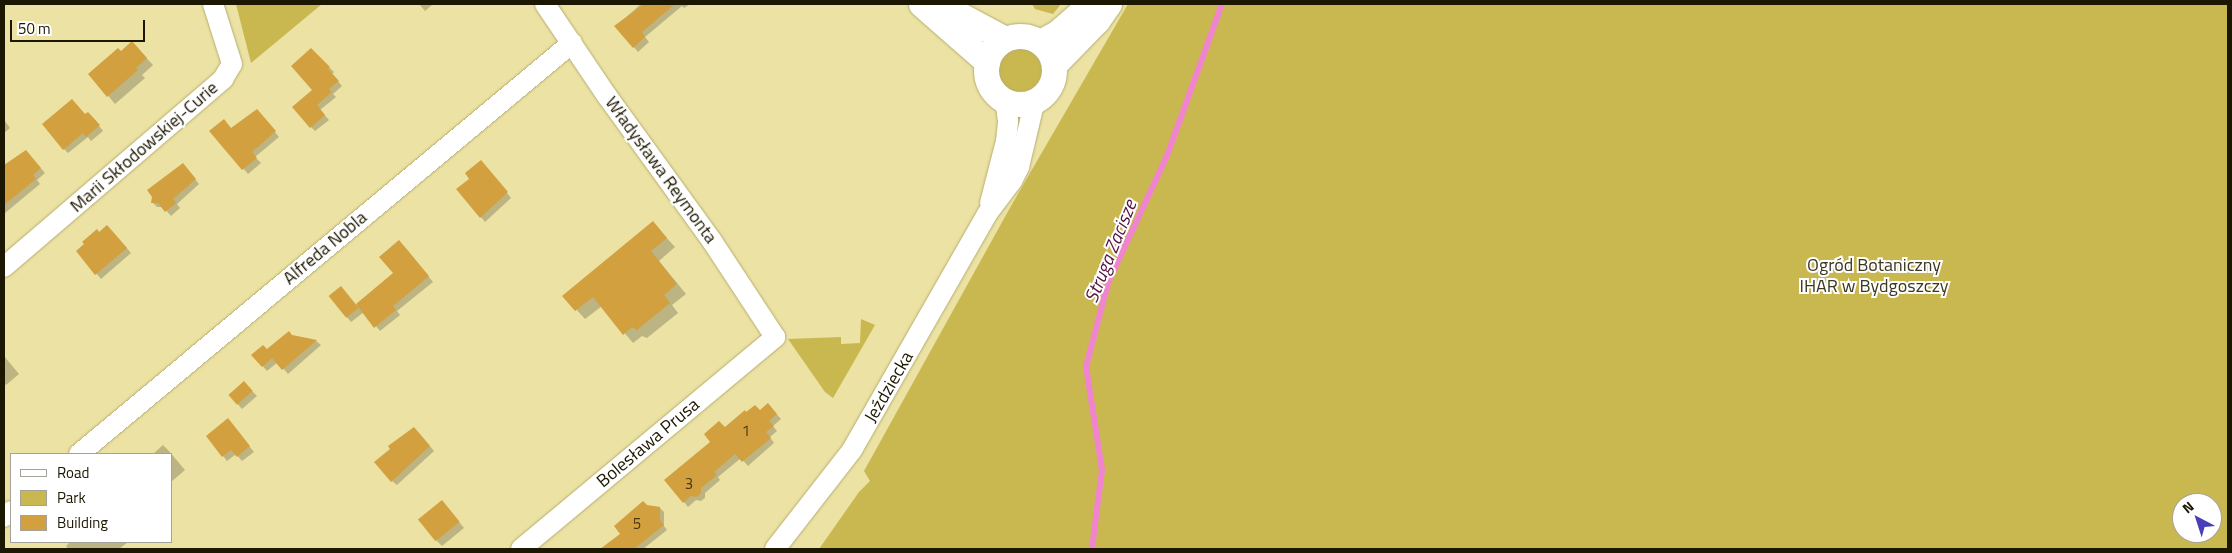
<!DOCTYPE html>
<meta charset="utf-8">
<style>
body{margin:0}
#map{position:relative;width:2232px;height:553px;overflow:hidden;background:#ebe2a3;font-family:"Titillium Web",sans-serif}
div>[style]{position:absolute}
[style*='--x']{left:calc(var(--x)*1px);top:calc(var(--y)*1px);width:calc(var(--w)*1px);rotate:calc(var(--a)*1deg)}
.green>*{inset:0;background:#c9b850}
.round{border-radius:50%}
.shadow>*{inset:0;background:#0003}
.stream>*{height:5.5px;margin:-2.75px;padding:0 2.75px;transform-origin:2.75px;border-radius:2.75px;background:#f184ce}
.building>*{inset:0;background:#d3a03f;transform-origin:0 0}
.roads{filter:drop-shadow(0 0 1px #b6ad70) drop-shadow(0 0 1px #b6ad70)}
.minor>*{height:20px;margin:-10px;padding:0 10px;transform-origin:10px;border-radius:10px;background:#fff}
.tertiary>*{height:25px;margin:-12.5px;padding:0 12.5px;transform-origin:12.5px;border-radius:12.5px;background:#fff}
.tertiary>.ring{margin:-12.5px;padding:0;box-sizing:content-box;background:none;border:25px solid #fff;border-radius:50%}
span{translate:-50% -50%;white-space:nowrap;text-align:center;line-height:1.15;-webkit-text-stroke:4px #fff;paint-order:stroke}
.number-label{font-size:15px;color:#493910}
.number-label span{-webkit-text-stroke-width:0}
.street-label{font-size:18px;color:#1b1701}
.park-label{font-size:18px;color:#3b3720}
.water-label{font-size:19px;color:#551243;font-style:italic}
.frame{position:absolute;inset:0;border:5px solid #1b1701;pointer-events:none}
.legend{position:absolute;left:10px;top:453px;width:162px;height:90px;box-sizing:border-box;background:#fff;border:1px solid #a4a299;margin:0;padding:6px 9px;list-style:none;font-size:15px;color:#1b1701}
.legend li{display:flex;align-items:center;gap:10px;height:25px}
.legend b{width:25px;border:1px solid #a4a299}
.north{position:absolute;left:2172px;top:493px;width:50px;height:50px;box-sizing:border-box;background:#fff;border:1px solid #a4a299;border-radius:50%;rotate:320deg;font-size:14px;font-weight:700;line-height:20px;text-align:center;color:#1b1701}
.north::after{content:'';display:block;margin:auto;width:18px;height:22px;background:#4a3fb6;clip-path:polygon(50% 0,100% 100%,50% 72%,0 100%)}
.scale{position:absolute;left:10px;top:20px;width:135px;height:22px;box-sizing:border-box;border:2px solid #1b1701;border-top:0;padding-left:6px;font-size:15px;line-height:18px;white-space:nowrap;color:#1b1701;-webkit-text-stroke:4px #fff;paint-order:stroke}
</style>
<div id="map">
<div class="green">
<i style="clip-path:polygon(236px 4px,322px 4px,251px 63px)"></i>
<i style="clip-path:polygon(1032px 4px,1061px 4px,1053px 14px,1035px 9px)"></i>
<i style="clip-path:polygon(evenodd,1128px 4px,2228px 4px,2228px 549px,819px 549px,859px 492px,870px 481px,864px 471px,1011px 206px,1128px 4px,2182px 503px,2212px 503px,2212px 533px,2182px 533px,2182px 503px)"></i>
<i class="round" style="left:998px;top:48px;width:44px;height:44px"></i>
<i style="clip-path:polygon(861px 319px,875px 325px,833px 398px,825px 392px,788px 339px,841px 337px,841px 344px,860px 343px)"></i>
</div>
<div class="shadow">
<i style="clip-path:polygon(419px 4px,433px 4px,425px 11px)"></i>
<i style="clip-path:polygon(641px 4px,690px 4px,684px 8px,682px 6px,645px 37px,649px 42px,638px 52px,616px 26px)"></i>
<i style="clip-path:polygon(139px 50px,153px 65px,142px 75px,145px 78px,115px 104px,90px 74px,121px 53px)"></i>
<i style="clip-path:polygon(311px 50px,334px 72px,332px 74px,342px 86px,333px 94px,336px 97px,320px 110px,329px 120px,315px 131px,311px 127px,314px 90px)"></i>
<i style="clip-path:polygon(261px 115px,279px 137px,255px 157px,261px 163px,248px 174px,211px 131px,232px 129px)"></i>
<i style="clip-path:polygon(85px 116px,93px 118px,103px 131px,91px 141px,88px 137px,68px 153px,64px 149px)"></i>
<i style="clip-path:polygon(4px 120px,10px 128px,4px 133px)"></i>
<i style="clip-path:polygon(26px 152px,45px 173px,37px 180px,40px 184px,5px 213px,4px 167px)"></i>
<i style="clip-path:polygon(486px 167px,511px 198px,485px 222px,481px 217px)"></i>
<i style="clip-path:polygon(187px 169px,199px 184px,177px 204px,180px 208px,171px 216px,163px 207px,157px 207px,153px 203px)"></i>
<i style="clip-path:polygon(653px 223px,675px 247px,659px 261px,686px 294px,672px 305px,678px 313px,647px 338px,642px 336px,633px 343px,602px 306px,585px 319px,564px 296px)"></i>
<i style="clip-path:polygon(112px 231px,131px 253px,101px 279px,77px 251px,99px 233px)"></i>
<i style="clip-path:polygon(404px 246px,433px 282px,397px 311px,400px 315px,380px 331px,364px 312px,351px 322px,330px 297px,356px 306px,395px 273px)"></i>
<i style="clip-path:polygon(292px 336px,316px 341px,321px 345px,288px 374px,278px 362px,267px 371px,253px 355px,267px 351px)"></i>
<i style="clip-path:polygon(4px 356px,19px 374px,6px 385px,4px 383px)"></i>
<i style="clip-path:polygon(248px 387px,257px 396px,242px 409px,229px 394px)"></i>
<i style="clip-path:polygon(772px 409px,781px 419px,773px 426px,777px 431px,770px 437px,774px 443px,748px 466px,741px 458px,718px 477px,720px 480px,705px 493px,705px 498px,701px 501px,696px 500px,688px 507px,684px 502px,712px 442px,725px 428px,747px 413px)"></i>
<i style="clip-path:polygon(232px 425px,254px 452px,242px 461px,236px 454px,227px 461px,223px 456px)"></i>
<i style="clip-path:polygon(419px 433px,434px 451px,397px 485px,392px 481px)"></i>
<i style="clip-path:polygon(163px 445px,168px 450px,185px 470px,171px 482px,171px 454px,153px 454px)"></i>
<i style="clip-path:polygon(446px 506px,464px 528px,442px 546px,437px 541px)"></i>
<i style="clip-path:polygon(647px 507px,660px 508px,664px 512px,664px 526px,667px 530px,643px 549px,602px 549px,622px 534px)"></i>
<i style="clip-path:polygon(70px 542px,128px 542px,119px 549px,68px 549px,66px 546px)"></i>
</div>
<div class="stream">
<i style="--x:1092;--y:549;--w:80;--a:-82.8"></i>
<i style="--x:1102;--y:470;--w:104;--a:-98.8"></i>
<i style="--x:1086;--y:367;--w:87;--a:-75.3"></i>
<i style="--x:1108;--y:283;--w:140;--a:-65.1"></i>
<i style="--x:1167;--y:156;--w:162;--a:-70.1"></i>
</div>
<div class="building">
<i style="clip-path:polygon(644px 4px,675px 4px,642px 32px,645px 37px,633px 48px,614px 26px)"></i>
<i style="clip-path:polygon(132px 41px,147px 58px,136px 68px,138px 70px,107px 97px,88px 74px,118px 48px,121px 51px)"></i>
<i style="clip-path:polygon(311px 48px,330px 67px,328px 69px,339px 81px,329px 89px,332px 92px,317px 105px,325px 115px,310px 128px,292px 107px,312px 90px,291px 66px)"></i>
<i style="clip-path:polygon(72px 99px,85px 114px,88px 112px,100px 125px,86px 137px,83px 133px,63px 150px,42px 124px)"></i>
<i style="clip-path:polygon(257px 109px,276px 131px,252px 152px,257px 158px,242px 170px,209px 131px,224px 119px,231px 128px)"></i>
<i style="clip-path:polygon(26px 150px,41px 168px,33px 175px,36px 179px,4px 205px,4px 165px)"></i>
<i style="clip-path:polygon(481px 160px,508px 192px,480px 218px,456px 189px,469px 179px,465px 173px)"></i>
<i style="clip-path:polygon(183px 163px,196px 179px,173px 199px,176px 203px,165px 212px,158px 203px,151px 203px,152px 197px,147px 190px)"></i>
<i style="clip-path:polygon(653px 221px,667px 238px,651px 251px,677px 284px,664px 295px,670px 303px,637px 330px,632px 327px,623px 335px,593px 297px,575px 311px,562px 296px)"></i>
<i style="clip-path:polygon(107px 225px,127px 248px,95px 275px,76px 251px,84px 244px,82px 242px,97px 229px,99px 232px)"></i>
<i style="clip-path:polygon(399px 240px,429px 276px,393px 306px,396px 310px,374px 328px,356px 304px,393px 273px,379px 257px)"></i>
<i style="left:341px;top:286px;width:28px;height:16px;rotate:51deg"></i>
<i style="clip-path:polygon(289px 331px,292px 335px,317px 340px,282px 370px,272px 358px,262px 367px,251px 355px,263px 345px,267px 349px)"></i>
<i style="left:244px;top:381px;width:13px;height:21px;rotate:48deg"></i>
<i style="clip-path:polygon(768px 403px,777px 414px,769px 421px,774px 426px,766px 432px,771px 438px,742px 462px,735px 454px,714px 472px,717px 475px,701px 488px,701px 493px,696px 497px,691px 496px,683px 503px,664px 480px,710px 442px,704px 434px,719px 421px,725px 427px,745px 410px,746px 412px,755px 405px,760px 410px)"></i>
<i style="clip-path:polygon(228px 418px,250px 446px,237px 457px,231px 450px,222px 457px,206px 436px)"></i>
<i style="clip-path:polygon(414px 427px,430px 446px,391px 482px,374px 462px,390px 449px,388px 446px)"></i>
<i style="left:442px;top:500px;width:28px;height:31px;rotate:51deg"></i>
<i style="clip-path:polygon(643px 501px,647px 505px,660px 507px,660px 520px,664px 525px,634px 549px,600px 549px,620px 534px,614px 526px)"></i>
</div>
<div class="roads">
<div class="minor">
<i style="--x:990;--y:203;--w:64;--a:-75.5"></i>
<i style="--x:1006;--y:141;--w:20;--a:-84"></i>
<i style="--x:1008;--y:121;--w:21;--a:-98"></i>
<i style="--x:4;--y:267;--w:289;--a:-40.6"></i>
<i style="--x:223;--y:79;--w:17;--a:-59"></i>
<i style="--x:232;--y:64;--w:63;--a:-107.6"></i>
<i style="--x:79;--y:454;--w:642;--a:-39.82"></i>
<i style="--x:4;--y:517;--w:9;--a:-41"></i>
<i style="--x:521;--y:549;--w:331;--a:-39.8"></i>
<i style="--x:775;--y:337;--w:115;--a:-123.3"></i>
<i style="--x:712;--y:241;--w:179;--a:-125.9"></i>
<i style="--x:607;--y:96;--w:111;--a:-124"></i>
<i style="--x:775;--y:549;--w:125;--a:-52.1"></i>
<i style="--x:852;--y:450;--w:272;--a:-60.2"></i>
<i style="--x:987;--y:214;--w:41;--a:-52.9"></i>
<i style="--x:1012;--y:181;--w:16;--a:-63"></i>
<i style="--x:1019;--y:167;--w:69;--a:-76.6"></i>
</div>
<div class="tertiary">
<i style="--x:921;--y:4;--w:88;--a:41.3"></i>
<i style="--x:940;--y:4;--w:74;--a:28.3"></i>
<i class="ring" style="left:986px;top:36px;width:43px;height:43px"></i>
<i style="--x:1040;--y:42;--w:21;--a:-29"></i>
<i style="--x:1058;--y:32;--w:43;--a:-41.2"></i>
<i style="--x:1054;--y:65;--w:62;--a:-45.7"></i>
<i style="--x:1097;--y:21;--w:21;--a:-55"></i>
</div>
</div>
<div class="number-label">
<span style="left:746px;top:431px">1</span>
<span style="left:689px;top:484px">3</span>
<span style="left:637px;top:524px">5</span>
</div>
<div class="street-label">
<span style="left:144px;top:147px;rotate:-41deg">Marii Skłodowskiej-Curie</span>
<span style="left:661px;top:170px;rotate:54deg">Władysława Reymonta</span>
<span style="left:325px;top:248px;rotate:-40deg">Alfreda Nobla</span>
<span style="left:889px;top:387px;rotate:-60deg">Jeździecka</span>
<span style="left:648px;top:443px;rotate:-40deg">Bolesława Prusa</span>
</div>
<div class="park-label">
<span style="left:1874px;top:276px">Ogród Botaniczny<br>IHAR w Bydgoszczy</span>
</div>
<div class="water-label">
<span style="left:1110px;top:251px;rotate:-68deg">Struga Zacisze</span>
</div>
<div class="frame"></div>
<ul class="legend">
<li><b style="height:6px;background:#fff"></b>Road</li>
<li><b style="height:14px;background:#c9b850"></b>Park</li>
<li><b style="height:14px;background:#d3a03f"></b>Building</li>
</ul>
<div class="north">N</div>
<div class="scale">50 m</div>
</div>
